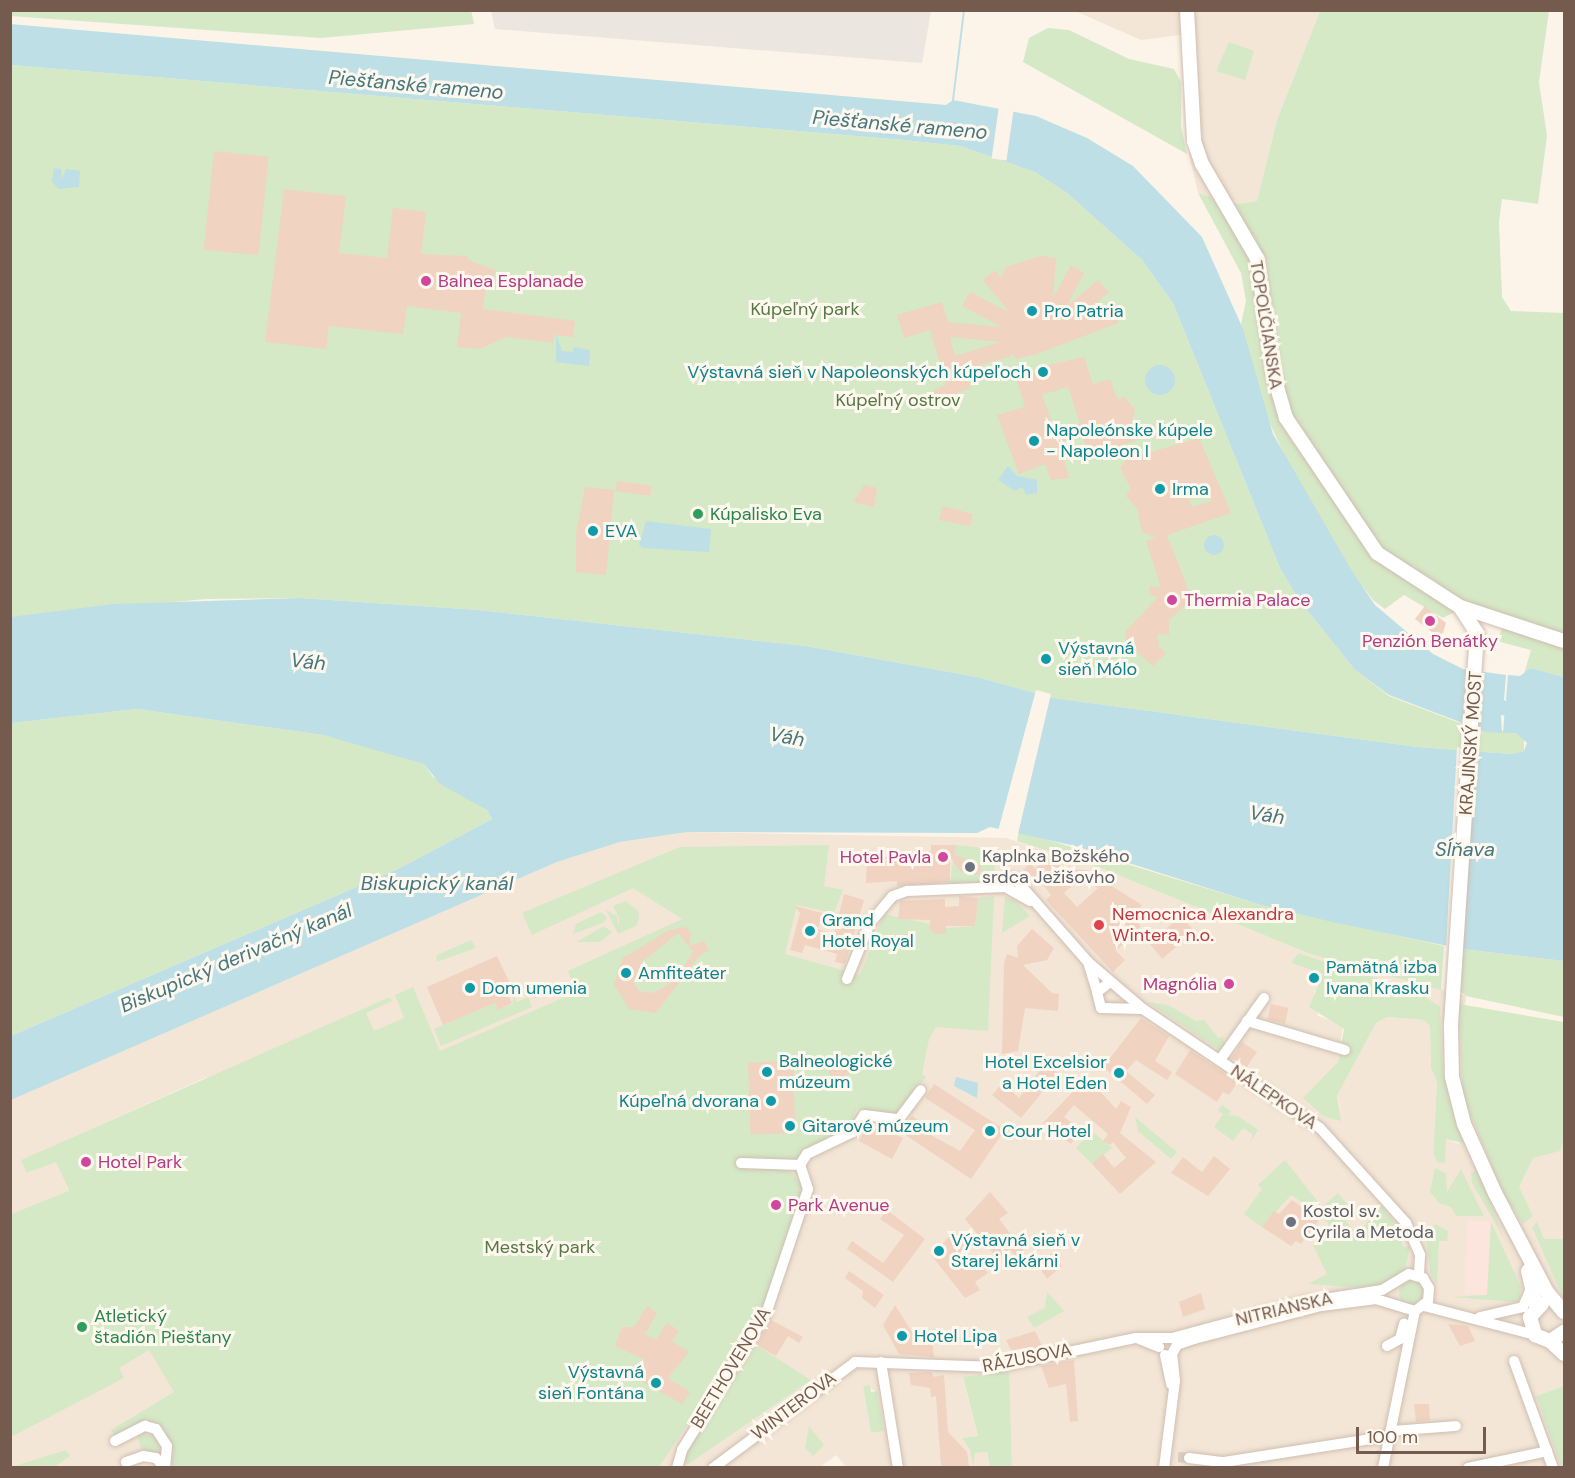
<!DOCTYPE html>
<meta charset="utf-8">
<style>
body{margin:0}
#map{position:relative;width:1575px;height:1478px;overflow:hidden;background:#fcf4e8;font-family:"DM Sans",sans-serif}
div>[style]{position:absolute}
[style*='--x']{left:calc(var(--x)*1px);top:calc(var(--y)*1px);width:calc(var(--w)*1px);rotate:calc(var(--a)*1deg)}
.residential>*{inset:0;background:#f3e6d6}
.commercial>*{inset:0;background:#fbe5dc;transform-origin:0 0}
.industrial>*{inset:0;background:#ece6e1}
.green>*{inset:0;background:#d5e9c6}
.round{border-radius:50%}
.water>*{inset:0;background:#bddfe5}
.pier>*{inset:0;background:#fcf4e8;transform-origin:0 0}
.stream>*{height:2px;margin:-1px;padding:0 1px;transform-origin:1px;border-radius:1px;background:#bddfe5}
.river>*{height:15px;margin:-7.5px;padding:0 7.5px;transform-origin:7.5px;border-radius:7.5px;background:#bddfe5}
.building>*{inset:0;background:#f0d3c0;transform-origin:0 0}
.minor-tunnel>*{height:10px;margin-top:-5px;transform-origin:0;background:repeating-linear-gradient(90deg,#dacec1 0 10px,transparent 0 15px)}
.roads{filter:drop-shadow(0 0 2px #cfbeb1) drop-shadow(0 0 2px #cfbeb1)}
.minor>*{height:10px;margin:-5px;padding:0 5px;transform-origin:5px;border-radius:5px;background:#fff}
.secondary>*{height:14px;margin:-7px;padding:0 7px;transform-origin:7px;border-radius:7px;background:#fff}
.dots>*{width:16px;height:16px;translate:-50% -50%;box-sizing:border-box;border:3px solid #fef8ee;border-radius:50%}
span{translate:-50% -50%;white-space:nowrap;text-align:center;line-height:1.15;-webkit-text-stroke:6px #fef8ee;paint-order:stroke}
.hotel-label{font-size:18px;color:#b23c85}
.left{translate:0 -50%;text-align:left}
.right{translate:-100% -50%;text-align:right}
.park-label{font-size:18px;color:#557945}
.culture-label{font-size:18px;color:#0d838f}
.street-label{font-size:18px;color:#755b4d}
.leisure-label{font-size:18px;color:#27864d}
.worship-label{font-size:18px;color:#5b616d}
.health-label{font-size:18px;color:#be3a42}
.water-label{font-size:20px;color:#447780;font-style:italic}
.frame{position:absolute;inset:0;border:12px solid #755b4d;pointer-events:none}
.scale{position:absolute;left:1356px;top:1427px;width:130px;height:27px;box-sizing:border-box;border:3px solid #755b4d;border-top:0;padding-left:8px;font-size:18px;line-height:21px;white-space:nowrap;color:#755b4d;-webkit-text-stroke:4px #fef8ee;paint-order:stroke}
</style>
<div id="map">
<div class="residential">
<i style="clip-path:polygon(1075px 11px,1320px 11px,1277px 120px,1257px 201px,1237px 204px,1198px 193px,1189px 154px,1181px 35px,1141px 40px)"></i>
<i style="clip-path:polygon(evenodd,686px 832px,1006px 838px,1101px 868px,1310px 954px,1466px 996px,1463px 1032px,1564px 1049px,1564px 1386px,1536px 1396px,1561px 1467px,1012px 1467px,1008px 1372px,963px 1378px,978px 1436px,962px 1438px,975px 1453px,987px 1452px,990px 1467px,846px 1467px,836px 1455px,820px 1467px,740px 1467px,758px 1454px,739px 1468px,11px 1468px,11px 1437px,207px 1077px,22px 1160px,28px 1173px,56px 1161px,69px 1192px,11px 1214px,11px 1100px,557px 862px,620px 842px,686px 832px,1298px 953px,1413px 990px,1440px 1006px,1443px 1073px,1459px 1144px,1446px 1139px,1433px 1152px,1437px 1083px,1431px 1068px,1430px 1026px,1424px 1020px,1387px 1017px,1376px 1023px,1337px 1096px,1343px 1117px,1329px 1076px,1338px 1062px,1343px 1025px,1318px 1016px,1314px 991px,1318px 992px,1323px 974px,1291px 963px,1298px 953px,686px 832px,863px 1386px,876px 1391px,883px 1431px,871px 1433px,863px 1386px)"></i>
</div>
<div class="commercial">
<i style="left:1467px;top:1221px;width:24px;height:73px;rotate:2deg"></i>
</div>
<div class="industrial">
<i style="clip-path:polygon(491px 11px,491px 10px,931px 11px,922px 63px,495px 29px)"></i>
</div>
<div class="green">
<i style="clip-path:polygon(471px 10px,474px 24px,321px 38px,10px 16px,11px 10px)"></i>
<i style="clip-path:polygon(1320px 11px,1549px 11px,1539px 82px,1547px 136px,1538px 204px,1502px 199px,1499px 222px,1502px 297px,1511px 311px,1564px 313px,1564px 677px,1531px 668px,1524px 674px,1531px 650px,1497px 641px,1504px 624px,1464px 607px,1443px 618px,1404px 595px,1385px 609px,1373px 600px,1335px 550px,1304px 497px,1259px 400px,1241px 324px,1246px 301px,1241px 273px,1198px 193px,1237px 204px,1257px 201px,1277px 120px)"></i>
<i style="clip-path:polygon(1048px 28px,1069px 30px,1129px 59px,1174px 69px,1181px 82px,1181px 126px,1187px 154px,1023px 62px,1029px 38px)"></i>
<i style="clip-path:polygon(1229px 42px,1254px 51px,1245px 80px,1216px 71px)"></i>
<i style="clip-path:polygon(11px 65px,904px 140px,960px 146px,1035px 172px,1067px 193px,1142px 260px,1173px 303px,1280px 568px,1299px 600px,1355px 670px,1389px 696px,1465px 725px,1516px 733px,1524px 737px,1524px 751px,1512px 754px,1418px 747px,1053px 698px,977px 677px,806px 646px,479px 610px,300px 598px,206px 599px,11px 617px)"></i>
<i style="clip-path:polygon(137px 709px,323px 735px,370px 747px,424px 764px,433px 777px,487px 810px,492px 819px,398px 869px,11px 1036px,11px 723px)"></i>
<i style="clip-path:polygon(1019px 831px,1261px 905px,1444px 946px,1441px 990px,1310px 954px,1101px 868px,1017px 841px)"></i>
<i style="clip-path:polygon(829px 845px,824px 886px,843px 890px,834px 913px,797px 905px,785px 954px,860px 975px,884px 914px,930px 924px,930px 929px,975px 926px,978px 898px,994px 896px,988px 1031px,936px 1027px,929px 1039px,922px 1074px,926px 1077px,896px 1115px,857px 1109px,848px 1131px,791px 1162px,789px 1170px,805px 1188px,762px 1312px,659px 1467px,172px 1467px,173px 1450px,159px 1426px,138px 1423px,115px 1436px,111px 1430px,174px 1392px,149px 1350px,119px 1368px,124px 1378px,11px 1437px,11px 1214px,69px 1191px,56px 1162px,27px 1173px,21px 1160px,390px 997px,392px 1001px,366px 1013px,374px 1031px,404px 1018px,395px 995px,413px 987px,440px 1051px,577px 992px,568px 971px,682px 919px,633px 888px,532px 935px,522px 913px,680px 847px)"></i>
<i style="clip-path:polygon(955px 845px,992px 849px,996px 859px,992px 883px,950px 883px)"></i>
<i style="clip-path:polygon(1005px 897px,1016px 901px,1030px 916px,1002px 933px)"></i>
<i style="clip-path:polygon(626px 901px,638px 911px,639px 919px,636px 926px,618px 934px,606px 910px,617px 916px,619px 928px,619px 918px,613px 906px)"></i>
<i style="clip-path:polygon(601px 912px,607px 918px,603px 923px,573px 934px,576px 924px)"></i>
<i style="clip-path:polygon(604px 926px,612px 932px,600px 942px,576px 942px)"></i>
<i style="clip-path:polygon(471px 940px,476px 948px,436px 962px,437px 955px)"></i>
<i style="clip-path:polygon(1462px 949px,1564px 961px,1564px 1017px,1466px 996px,1460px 991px)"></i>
<i style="clip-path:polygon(1298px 953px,1413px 990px,1440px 1006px,1443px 1073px,1466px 1144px,1446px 1139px,1445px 1163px,1437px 1162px,1433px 1153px,1437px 1083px,1431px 1068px,1430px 1026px,1424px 1020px,1387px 1017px,1376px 1023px,1337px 1096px,1341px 1121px,1323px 1116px,1303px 1098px,1338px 1062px,1344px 1029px,1309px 1007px,1323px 974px,1291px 963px)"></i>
<i style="clip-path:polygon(514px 996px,517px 1002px,528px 997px,532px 1007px,441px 1046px,434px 1029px,503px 999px,500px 1009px,512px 1004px)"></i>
<i style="clip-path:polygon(1148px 1002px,1168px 1005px,1196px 1021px,1204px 1020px,1218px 1038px,1223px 1037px,1225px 1046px,1220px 1050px)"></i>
<i style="clip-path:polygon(1459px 1004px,1564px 1022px,1564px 1137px,1560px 1151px,1533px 1158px,1519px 1187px,1533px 1216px,1523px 1224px,1505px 1196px,1463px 1097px)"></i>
<i style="clip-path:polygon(1222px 1105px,1231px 1111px,1229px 1115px,1238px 1116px,1258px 1130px,1247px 1147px,1253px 1135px,1243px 1128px,1233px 1141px,1214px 1127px,1223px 1114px,1218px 1111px)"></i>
<i style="clip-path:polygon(1135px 1117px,1177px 1152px,1171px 1159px,1138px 1131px)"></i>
<i style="clip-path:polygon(1092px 1131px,1112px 1148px,1092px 1164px,1076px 1148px)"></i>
<i style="clip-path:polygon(1285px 1160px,1322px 1207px,1338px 1193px,1348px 1205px,1340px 1213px,1357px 1235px,1381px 1205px,1397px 1225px,1403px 1247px,1410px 1246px,1405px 1270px,1389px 1284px,1364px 1288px,1308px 1284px,1327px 1274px,1313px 1245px,1329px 1224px,1312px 1208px,1316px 1200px,1306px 1205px,1291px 1195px,1262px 1227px,1244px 1214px,1262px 1189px,1258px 1185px)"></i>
<i style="clip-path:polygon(1435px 1168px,1446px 1173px,1447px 1192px,1461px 1169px,1484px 1216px,1456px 1216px,1451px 1207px,1439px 1203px,1430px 1192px)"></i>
<i style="clip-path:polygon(1478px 1170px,1504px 1238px,1472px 1183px,1471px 1173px)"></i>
<i style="clip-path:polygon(1491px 1222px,1521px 1287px,1520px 1298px,1514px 1302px,1452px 1297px,1487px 1295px)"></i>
<i style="clip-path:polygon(1537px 1222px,1544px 1239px,1564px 1239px,1564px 1300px,1532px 1227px)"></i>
<i style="clip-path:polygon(1435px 1224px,1448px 1231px,1447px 1241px,1439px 1241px,1437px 1284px,1430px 1272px,1426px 1237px)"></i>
<i class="round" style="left:1399px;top:1280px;width:26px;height:26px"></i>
<i style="clip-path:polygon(1047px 1292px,1064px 1311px,1034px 1328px,1027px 1317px,1045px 1308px)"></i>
<i style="clip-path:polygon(756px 1345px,811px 1380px,687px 1465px,684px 1457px)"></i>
<i style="clip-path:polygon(1009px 1371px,1012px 1467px,990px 1467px,987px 1452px,975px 1453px,973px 1466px,970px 1449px,962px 1438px,978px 1436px,963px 1377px)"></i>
<i style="clip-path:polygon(870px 1385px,871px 1392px,877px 1391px,884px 1431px,871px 1433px,863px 1386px)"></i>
<i style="clip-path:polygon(1564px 1386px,1564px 1467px,1561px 1467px,1536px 1396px)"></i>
<i style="clip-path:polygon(809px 1426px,824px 1445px,813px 1456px,805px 1448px)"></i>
<i style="clip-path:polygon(137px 1433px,157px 1437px,161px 1455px,141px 1449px)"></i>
<i style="clip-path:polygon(66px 1450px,70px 1456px,54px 1467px,11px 1467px)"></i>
</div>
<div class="water">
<i style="clip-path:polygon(10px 24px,946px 105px,953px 100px,1036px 116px,1087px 138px,1133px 166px,1202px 237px,1243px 329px,1273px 434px,1350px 568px,1375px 605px,1433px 654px,1463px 669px,1506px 675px,1504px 700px,1500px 702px,1502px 733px,1486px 732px,1389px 695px,1355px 670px,1299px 600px,1280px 568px,1173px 303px,1142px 260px,1067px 193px,1035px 172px,960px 146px,904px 140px,11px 65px)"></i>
<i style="clip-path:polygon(54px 168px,61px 169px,62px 179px,66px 169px,80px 171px,79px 187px,59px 189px,52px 182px)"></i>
<i style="clip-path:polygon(556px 335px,562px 351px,572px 352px,574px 347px,590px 350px,589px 366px,556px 362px)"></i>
<i class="round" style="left:1145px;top:365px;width:30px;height:30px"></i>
<i style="clip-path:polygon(1008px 466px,1017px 476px,1037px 480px,1037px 493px,1026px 495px,1022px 487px,1015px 491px,998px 480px)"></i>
<i style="clip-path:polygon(646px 521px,711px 529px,709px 552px,643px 548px,639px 545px)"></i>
<i class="round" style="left:1204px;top:535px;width:20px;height:20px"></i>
<i style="clip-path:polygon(300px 598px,479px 610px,806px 646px,977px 677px,1053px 698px,1418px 747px,1512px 754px,1524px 751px,1527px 743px,1516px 733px,1503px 733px,1505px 708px,1519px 706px,1506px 700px,1508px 675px,1520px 676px,1531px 668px,1564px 677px,1564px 961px,1462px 949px,1337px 923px,1261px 905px,1075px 846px,990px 827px,977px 833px,687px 832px,620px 842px,557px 862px,11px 1100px,11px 1036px,398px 869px,492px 819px,487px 810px,440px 784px,424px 764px,323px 735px,137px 709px,11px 723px,10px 617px,113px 604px)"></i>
<i style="clip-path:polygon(956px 1077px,978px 1083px,977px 1098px,954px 1086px)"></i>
</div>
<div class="pier">
<i style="left:999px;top:106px;width:15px;height:53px;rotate:8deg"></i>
<i style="clip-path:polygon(1036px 690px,1051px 694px,1022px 817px,1018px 834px,998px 831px)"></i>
<i style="clip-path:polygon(1457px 747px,1475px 749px,1460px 952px,1446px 949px)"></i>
</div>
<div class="stream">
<i style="--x:953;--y:100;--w:91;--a:-83"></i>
</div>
<div class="river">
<i style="--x:1482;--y:705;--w:82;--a:6.3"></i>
</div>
<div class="building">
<i style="left:214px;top:151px;width:55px;height:99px;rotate:6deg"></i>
<i style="clip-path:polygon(284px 189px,346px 196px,339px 253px,387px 258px,393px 208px,426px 212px,421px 254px,468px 256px,468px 260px,495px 270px,493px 287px,486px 286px,483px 309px,575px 321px,573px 337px,554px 335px,553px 343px,506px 337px,480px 349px,457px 347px,461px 313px,407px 306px,403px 334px,329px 326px,326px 349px,265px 342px)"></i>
<i style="clip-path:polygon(evenodd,1041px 256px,1056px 258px,1053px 298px,1071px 265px,1084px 273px,1067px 306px,1098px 280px,1109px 292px,1077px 319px,1116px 307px,1118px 323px,1037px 354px,1015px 359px,1014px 355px,964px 370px,971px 388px,937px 401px,933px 390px,946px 385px,930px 330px,904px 338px,897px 315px,942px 302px,948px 322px,1002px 327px,962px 306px,970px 292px,1010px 313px,983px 280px,995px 270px,1001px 278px,1006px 267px,1041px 256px,950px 337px,1001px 342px,955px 356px,950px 337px)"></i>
<i style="clip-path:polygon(1084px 357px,1093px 384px,1110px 379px,1117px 399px,1125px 397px,1135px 410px,1132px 421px,1138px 440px,1095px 453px,1089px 450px,1075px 425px,1080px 423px,1068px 387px,1042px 395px,1055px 431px,1062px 428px,1066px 440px,1059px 442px,1069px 478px,1051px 480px,1045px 464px,1019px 474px,997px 415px,1025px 407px,1016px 378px,1045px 369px,1044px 366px)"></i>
<i style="clip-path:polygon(evenodd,1199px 438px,1231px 513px,1167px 535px,1189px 592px,1187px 604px,1169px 620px,1169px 635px,1158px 634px,1159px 647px,1166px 653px,1153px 666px,1125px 642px,1126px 631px,1158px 597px,1149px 595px,1150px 586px,1161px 588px,1146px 541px,1156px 538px,1142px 532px,1137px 508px,1126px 496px,1131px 489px,1120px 467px,1127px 459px,1199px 438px,1205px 483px,1212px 501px,1192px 507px,1187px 495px,1192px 487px,1205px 483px)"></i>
<i style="left:617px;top:481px;width:35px;height:10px;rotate:8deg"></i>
<i style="clip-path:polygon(864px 485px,877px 488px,874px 507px,853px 502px)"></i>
<i style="clip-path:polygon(585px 487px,614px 490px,606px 575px,576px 572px,576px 534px)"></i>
<i style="clip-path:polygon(942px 506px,973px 514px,970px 526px,939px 520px)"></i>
<i style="clip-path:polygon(1425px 606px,1446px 623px,1443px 633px,1437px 636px,1415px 619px)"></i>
<i style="clip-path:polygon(931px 845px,955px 845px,955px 855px,981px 865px,980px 875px,961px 872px,950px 857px,950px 882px,897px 886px,897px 881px,866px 883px,867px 857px,898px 856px,898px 851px,931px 851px)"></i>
<i style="clip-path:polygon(evenodd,1050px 858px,1065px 869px,1086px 870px,1142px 905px,1131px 916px,1141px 926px,1116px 951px,1125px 960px,1113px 972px,1046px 900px,1051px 895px,1038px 878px,1034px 882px,1023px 871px,1030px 863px,1035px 868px,1050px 858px,1079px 879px,1098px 888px,1077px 907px,1064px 893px,1079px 879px)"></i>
<i style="clip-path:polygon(844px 894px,864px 900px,845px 964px,835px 962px,837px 954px,805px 945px,802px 953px,790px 950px,800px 913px,795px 906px,822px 913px,818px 929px,834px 934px)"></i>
<i style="clip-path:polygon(959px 896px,978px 898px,975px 926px,946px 926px,946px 934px,936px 934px,930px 930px,930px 920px,898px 919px,900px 901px,945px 899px,945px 907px,959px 906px)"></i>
<i style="left:1181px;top:916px;width:20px;height:42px;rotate:49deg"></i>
<i style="clip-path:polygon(evenodd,685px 927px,691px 933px,689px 946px,704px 941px,709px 950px,699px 956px,656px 1013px,629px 1009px,614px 984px,623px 958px,669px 930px,685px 927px,678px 933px,693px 952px,682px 970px,665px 987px,652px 993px,639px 991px,633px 982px,642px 962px,678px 933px)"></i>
<i style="clip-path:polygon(1032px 929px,1054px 948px,1047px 960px,1023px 965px,1052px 993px,1059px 994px,1058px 1011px,1025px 1008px,1018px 1051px,1002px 1054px,1004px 963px,1007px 954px,1018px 958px,1017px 946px)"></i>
<i style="clip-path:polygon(497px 956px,515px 994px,508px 995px,512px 1003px,498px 1010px,495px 1003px,443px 1025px,427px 987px)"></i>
<i style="left:1271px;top:1004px;width:18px;height:16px;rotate:13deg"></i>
<i style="clip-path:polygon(1141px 1018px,1169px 1036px,1155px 1061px,1172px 1072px,1167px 1080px,1136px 1060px,1126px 1071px,1155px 1095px,1147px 1104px,1100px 1064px,1107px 1062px)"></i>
<i style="left:1242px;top:1042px;width:18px;height:19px;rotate:34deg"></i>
<i style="clip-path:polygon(1190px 1050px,1238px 1082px,1229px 1095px,1223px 1092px,1217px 1102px,1175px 1074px)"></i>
<i class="round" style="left:828px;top:1057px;width:22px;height:22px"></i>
<i style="left:793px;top:1061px;width:72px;height:45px;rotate:88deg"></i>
<i style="clip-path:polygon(1046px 1062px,1058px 1073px,1021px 1118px,992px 1095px,1003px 1083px,1019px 1098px)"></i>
<i style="clip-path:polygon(1087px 1077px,1116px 1109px,1121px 1101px,1131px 1107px,1120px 1133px,1156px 1162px,1120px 1194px,1092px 1164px,1103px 1154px,1114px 1168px,1126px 1158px,1113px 1142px,1110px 1145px,1103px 1141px,1108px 1134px,1074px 1105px,1064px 1117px,1072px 1123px,1066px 1129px,1076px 1137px,1071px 1144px,1043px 1123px)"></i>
<i style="clip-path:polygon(934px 1084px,1005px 1130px,971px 1179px,901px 1132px,912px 1116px,922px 1123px,918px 1128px,960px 1151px,975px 1130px,925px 1098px)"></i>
<i style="clip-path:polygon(869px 1123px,903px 1138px,892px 1159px,859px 1141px)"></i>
<i style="clip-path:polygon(1214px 1156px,1230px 1169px,1208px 1196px,1171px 1173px,1183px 1157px,1202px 1172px)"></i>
<i style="clip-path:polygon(990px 1192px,1008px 1213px,999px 1219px,1024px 1251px,1016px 1257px,1009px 1249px,998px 1259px,965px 1219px)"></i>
<i style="clip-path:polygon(1292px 1200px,1319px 1220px,1301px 1244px,1296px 1241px,1291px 1246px,1262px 1227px,1274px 1211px,1279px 1214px)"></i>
<i style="clip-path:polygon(887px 1210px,925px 1239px,893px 1282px,847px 1249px,852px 1241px,883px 1263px,904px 1235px,880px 1219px)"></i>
<i style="clip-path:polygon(954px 1231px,965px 1244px,962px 1248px,988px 1273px,975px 1282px,980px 1290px,965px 1298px,932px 1256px)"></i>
<i style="clip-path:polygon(1052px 1253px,1062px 1266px,1047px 1279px,1038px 1265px)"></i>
<i style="clip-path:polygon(849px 1271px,884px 1295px,875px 1308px,862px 1298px,863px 1291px,845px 1278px)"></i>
<i style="clip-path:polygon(1201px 1293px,1205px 1309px,1183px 1317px,1179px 1302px)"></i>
<i style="clip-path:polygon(895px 1305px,920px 1345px,932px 1340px,934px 1357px,899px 1354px,883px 1325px)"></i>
<i style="clip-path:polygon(647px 1306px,657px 1313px,645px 1334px,656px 1340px,667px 1323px,679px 1331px,672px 1341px,689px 1352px,668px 1378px,690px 1392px,682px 1404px,634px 1377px,644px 1359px,615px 1346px,622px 1327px,634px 1327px)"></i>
<i style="clip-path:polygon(771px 1320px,803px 1337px,799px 1343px,788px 1336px,776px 1356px,756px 1345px)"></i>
<i style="clip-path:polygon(1448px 1324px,1468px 1326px,1475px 1341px,1460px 1346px)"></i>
<i style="clip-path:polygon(1035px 1331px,1043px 1348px,1014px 1356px,1006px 1340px)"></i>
<i style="clip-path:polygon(1074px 1360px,1078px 1421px,1070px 1422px,1066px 1384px,1049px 1388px,1041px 1366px)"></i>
<i style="clip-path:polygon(931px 1372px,934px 1377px,944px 1375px,948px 1432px,967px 1452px,969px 1467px,941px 1467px,936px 1396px,931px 1397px,930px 1388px,911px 1385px,909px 1373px)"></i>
<i style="clip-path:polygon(1414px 1404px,1429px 1404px,1430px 1420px,1416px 1422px)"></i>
</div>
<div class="minor-tunnel">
<i style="--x:1178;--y:1457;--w:11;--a:5"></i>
</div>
<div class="roads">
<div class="minor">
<i style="--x:1005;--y:887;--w:10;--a:-61"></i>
<i style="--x:1010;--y:878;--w:6;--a:18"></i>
<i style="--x:1016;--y:880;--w:109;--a:48.7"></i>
<i style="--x:1088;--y:962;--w:72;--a:40.5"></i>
<i style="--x:1143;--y:1009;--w:213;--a:33.9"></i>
<i style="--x:1320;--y:1128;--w:128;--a:47.8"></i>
<i style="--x:1406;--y:1223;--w:35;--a:66"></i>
<i style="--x:1420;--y:1255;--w:21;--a:93"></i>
<i style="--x:1005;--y:887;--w:29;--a:29"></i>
<i style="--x:1088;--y:962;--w:31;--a:73"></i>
<i style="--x:847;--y:979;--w:61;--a:-67.7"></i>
<i style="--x:870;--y:923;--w:35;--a:-50"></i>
<i style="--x:893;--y:896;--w:15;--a:-20"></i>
<i style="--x:907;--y:891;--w:98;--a:-2.3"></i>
<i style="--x:1110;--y:982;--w:16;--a:142"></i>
<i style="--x:1097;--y:992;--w:16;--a:76"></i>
<i style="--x:1101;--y:1008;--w:42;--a:1.4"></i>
<i style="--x:1247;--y:1021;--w:102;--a:16.5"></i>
<i style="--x:1220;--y:1060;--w:76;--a:-54.6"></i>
<i style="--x:741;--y:1163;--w:59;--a:1.9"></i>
<i style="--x:800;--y:1165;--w:13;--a:-58"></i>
<i style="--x:807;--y:1154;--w:51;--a:-25.6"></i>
<i style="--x:853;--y:1132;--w:20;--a:-57"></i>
<i style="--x:864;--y:1115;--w:35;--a:7"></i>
<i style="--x:899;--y:1119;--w:36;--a:-53"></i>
<i style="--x:1424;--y:1306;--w:115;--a:14.6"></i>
<i style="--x:1480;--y:1317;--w:44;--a:-13.1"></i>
<i style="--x:1523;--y:1307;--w:21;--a:-67"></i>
<i style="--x:1137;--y:1338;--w:24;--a:22"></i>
<i style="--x:1387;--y:1346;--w:15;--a:-28"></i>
<i style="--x:1400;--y:1339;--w:16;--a:-75"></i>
<i style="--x:1165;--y:1355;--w:30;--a:78"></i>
<i style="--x:1514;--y:1361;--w:114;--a:70"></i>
<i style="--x:881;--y:1362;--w:107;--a:80.9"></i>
<i style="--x:1391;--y:1431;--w:65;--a:-4.4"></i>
<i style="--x:115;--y:1441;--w:34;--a:-27"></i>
<i style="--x:145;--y:1426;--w:11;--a:15"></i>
<i style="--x:156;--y:1429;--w:20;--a:57"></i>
<i style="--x:167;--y:1446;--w:22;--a:95"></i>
<i style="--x:1189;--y:1458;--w:35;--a:7"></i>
<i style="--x:1224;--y:1462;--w:168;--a:-8.9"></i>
<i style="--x:126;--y:1462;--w:18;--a:-19"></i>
<i style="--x:143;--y:1456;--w:13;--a:9"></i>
<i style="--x:156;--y:1458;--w:12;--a:48"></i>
<i style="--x:677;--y:1468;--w:19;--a:-74"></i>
<i style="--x:682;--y:1450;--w:160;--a:-58.3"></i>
<i style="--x:766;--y:1314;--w:132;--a:-71.4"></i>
<i style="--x:808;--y:1189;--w:25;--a:-108"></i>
<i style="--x:713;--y:1468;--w:177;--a:-36.7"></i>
<i style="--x:855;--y:1362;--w:142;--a:2"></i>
<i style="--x:997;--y:1367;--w:142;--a:-11.8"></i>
<i style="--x:1136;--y:1338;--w:36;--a:0"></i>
<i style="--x:1172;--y:1338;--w:138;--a:-15.1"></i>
<i style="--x:1305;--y:1302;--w:78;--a:-8.9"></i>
<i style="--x:1382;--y:1290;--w:31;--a:-31"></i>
<i style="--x:1409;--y:1274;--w:15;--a:16"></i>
<i style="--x:1423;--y:1278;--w:12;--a:59"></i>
<i style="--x:1429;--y:1288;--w:13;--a:94"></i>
<i style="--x:1428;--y:1301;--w:16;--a:142"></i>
<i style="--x:1415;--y:1311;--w:41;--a:-162.9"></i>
<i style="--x:1376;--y:1299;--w:55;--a:172.7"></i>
<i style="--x:1321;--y:1306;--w:131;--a:165.4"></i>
<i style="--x:1194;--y:1339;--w:18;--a:161"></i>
<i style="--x:1177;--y:1345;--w:10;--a:119"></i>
<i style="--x:1164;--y:1468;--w:88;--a:-82.8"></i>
<i style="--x:1175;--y:1381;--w:27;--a:-96"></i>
<i style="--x:1383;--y:1468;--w:160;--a:-78.5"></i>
<i style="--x:1468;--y:1468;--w:81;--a:-12.1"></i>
</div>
<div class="secondary">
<i style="--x:1187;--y:10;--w:131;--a:86.9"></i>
<i style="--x:1194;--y:141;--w:24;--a:71"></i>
<i style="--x:1202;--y:164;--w:109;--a:59.7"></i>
<i style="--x:1257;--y:258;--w:116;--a:82.1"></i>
<i style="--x:1273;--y:373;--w:47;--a:73.9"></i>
<i style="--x:1286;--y:418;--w:163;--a:56"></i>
<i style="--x:1377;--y:553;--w:99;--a:33"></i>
<i style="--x:1460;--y:607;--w:31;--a:57"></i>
<i style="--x:1477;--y:633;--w:395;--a:93.8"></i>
<i style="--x:1451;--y:1027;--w:50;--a:88.9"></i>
<i style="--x:1452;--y:1077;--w:49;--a:75.7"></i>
<i style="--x:1464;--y:1124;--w:76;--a:65.8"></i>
<i style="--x:1495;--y:1193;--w:112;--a:62.3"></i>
<i style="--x:1547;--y:1292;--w:26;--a:50"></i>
<i style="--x:1461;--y:607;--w:108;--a:18.3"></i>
<i style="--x:1528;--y:1271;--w:37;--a:77"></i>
<i style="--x:1542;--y:1304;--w:18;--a:133"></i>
<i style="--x:1530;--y:1317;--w:19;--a:74"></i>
<i style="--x:1535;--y:1335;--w:16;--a:22"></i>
<i style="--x:1550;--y:1341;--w:17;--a:-33"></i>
<i style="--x:1550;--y:1341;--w:19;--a:43"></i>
</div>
</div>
<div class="dots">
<i style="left:426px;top:281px;background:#d1479c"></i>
<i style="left:1032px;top:311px;background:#0f9aa8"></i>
<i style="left:1043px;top:372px;background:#0f9aa8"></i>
<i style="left:1034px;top:441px;background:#0f9aa8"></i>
<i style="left:1160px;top:489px;background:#0f9aa8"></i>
<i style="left:698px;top:514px;background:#2e9e5b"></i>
<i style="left:593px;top:531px;background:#0f9aa8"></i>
<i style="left:1172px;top:600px;background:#d1479c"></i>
<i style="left:1430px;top:621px;background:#d1479c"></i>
<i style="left:1046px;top:659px;background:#0f9aa8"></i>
<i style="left:943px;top:857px;background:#d1479c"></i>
<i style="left:970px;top:867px;background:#6b7280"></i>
<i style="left:1099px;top:925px;background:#e0444e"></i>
<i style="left:810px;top:931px;background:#0f9aa8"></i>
<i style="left:626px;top:973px;background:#0f9aa8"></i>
<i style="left:1314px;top:978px;background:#0f9aa8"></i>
<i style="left:1229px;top:984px;background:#d1479c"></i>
<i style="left:470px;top:988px;background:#0f9aa8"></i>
<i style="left:767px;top:1072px;background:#0f9aa8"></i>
<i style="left:1119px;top:1073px;background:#0f9aa8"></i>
<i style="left:771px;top:1101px;background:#0f9aa8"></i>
<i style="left:790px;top:1126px;background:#0f9aa8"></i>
<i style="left:990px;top:1131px;background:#0f9aa8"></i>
<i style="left:86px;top:1162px;background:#d1479c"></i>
<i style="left:776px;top:1205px;background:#d1479c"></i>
<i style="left:1291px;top:1222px;background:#6b7280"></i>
<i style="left:939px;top:1251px;background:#0f9aa8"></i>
<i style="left:82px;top:1327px;background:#2e9e5b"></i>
<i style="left:902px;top:1336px;background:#0f9aa8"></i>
<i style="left:656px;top:1383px;background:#0f9aa8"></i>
</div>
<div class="hotel-label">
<span class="left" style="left:438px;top:281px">Balnea Esplanade</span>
<span class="left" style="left:1184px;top:600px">Thermia Palace</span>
<span style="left:1430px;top:641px">Penzión Benátky</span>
<span class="right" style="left:931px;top:857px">Hotel Pavla</span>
<span class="right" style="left:1217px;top:984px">Magnólia</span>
<span class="left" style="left:98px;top:1162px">Hotel Park</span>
<span class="left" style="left:788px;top:1205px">Park Avenue</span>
</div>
<div class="park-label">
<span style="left:805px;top:309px">Kúpeľný park</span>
<span style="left:898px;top:400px">Kúpeľný ostrov</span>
<span style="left:540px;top:1247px">Mestský park</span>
</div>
<div class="culture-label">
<span class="left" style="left:1044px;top:311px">Pro Patria</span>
<span class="right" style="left:1031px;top:372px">Výstavná sieň v Napoleonských kúpeľoch</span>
<span class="left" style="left:1046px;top:441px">Napoleónske kúpele<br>- Napoleon I</span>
<span class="left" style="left:1172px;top:489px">Irma</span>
<span class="left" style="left:605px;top:531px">EVA</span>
<span class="left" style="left:1058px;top:659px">Výstavná<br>sieň Mólo</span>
<span class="left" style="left:822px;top:931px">Grand<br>Hotel Royal</span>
<span class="left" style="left:1326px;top:978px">Pamätná izba<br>Ivana Krasku</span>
<span class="left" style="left:638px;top:973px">Amfiteáter</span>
<span class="left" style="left:482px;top:988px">Dom umenia</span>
<span class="left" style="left:779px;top:1072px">Balneologické<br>múzeum</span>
<span class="right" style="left:1107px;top:1073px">Hotel Excelsior<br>a Hotel Eden</span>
<span class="right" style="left:759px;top:1101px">Kúpeľná dvorana</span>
<span class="left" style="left:802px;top:1126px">Gitarové múzeum</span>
<span class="left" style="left:1002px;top:1131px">Cour Hotel</span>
<span class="left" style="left:951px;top:1251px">Výstavná sieň v<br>Starej lekárni</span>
<span class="left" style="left:914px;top:1336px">Hotel Lipa</span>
<span class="right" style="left:644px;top:1383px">Výstavná<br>sieň Fontána</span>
</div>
<div class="street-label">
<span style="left:1266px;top:325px;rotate:81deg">TOPOĽČIANSKA</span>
<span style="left:1471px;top:743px;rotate:-86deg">KRAJINSKÝ MOST</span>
<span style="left:1274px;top:1097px;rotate:34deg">NÁLEPKOVA</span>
<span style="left:1284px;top:1309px;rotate:-13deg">NITRIANSKA</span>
<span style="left:1027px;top:1358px;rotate:-11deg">RÁZUSOVA</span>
<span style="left:731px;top:1368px;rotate:-59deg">BEETHOVENOVA</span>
<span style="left:794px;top:1406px;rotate:-37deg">WINTEROVA</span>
</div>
<div class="leisure-label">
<span class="left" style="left:710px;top:514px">Kúpalisko Eva</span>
<span class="left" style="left:94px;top:1327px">Atletický<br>štadión Piešťany</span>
</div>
<div class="worship-label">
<span class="left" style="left:982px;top:867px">Kaplnka Božského<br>srdca Ježišovho</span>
<span class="left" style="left:1303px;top:1222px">Kostol sv.<br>Cyrila a Metoda</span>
</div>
<div class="health-label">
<span class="left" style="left:1112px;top:925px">Nemocnica Alexandra<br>Wintera, n.o.</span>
</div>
<div class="water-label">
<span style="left:416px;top:85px;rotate:5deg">Piešťanské rameno</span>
<span style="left:900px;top:125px;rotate:5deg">Piešťanské rameno</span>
<span style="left:308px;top:662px;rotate:6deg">Váh</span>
<span style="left:787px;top:737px;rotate:11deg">Váh</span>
<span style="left:1267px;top:815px;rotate:9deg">Váh</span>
<span style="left:1465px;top:849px">Sĺňava</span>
<span style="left:437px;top:883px">Biskupický kanál</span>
<span style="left:236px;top:958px;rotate:-23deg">Biskupický derivačný kanál</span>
</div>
<div class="frame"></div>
<div class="scale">100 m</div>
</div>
